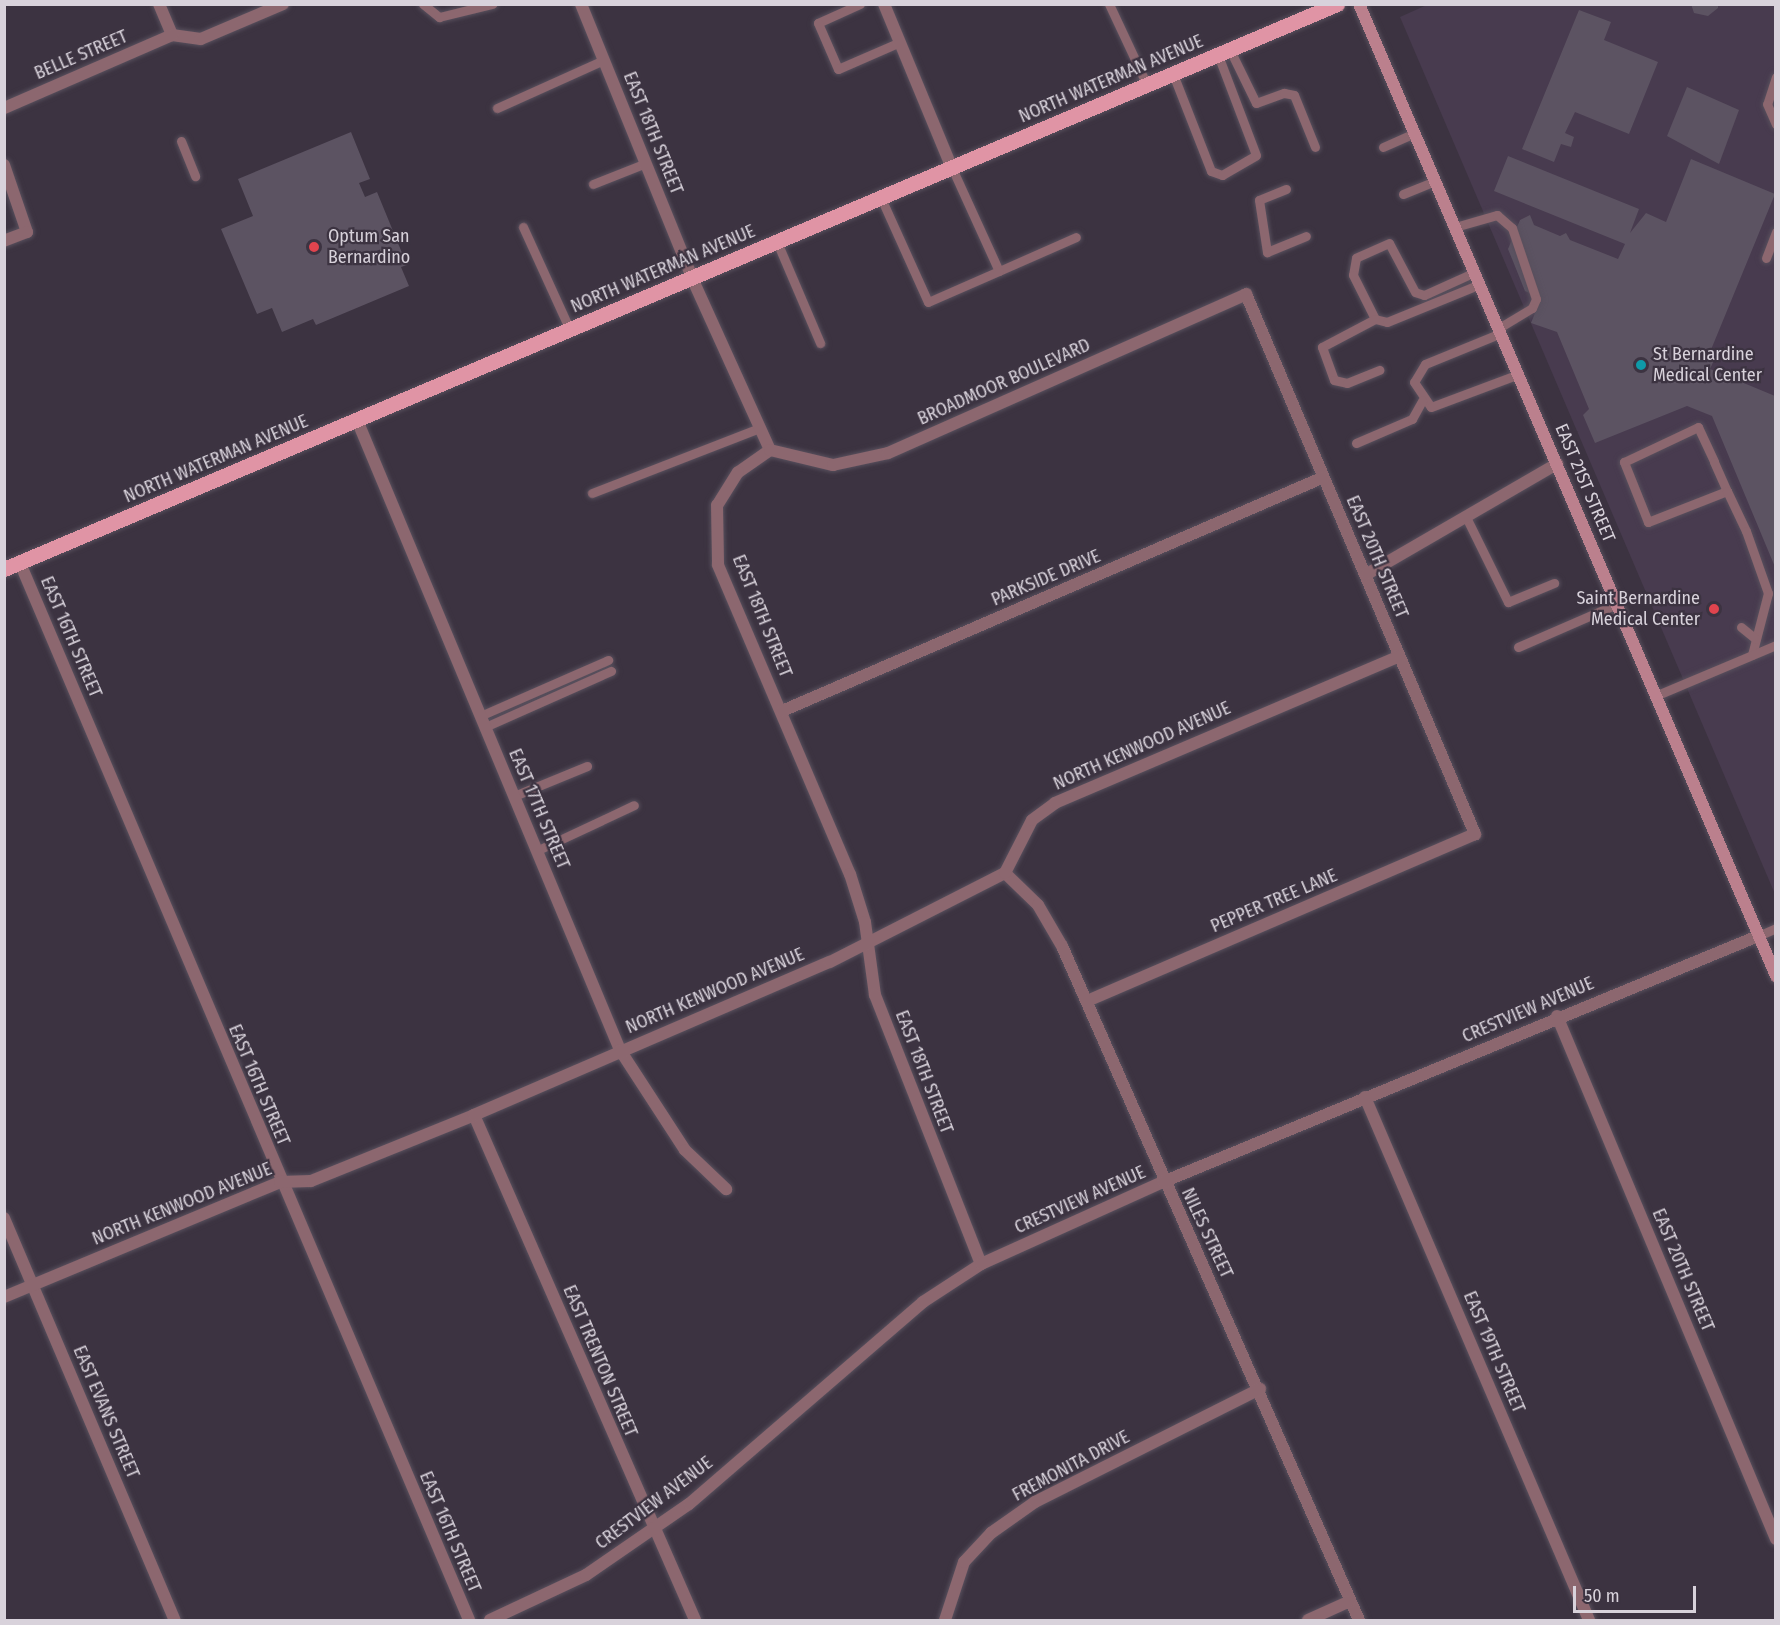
<!DOCTYPE html>
<style>
body{margin:0}
#map{position:relative;width:1780px;height:1625px;overflow:hidden;background:#3c3341;font-family:"Fira Sans Condensed",sans-serif}
div>[style]{position:absolute}
[style*='--x']{left:calc(var(--x)*1px);top:calc(var(--y)*1px);width:calc(var(--w)*1px);rotate:calc(var(--a)*1deg)}
.built>*{inset:0;background:#483b4f}
.building>*{inset:0;background:#5c5362}
.roads{filter:drop-shadow(0 0 2px #58505d) drop-shadow(0 0 2px #58505d)}
.lane>*{height:9px;margin:-4.5px;padding:0 4.5px;transform-origin:4.5px;border-radius:4.5px;background:#8c676f}
.street>*{height:12px;margin:-6px;padding:0 6px;transform-origin:6px;border-radius:6px;background:#8c676f}
.secondary>*{height:12px;margin:-6px;padding:0 6px;transform-origin:6px;border-radius:6px;background:#bb808d}
.primary>*{height:15px;margin:-7.5px;padding:0 7.5px;transform-origin:7.5px;border-radius:7.5px;background:#e094a5}
.dots>*{width:16px;height:16px;translate:-50% -50%;box-sizing:border-box;border:3px solid #3c3341;border-radius:50%}
span{translate:-50% -50%;white-space:nowrap;text-align:center;line-height:1.15;-webkit-text-stroke:4.5px #3c3341;paint-order:stroke}
.street-label{font-size:18px;color:#d8d2db}
.poi-label{font-size:18px;color:#d8d2db}
.left{translate:0 -50%;text-align:left}
.right{translate:-100% -50%;text-align:right}
.frame{position:absolute;inset:0;border:6px solid #d8d2db;pointer-events:none}
.scale{position:absolute;left:1573px;top:1586px;width:123px;height:27px;box-sizing:border-box;border:3px solid #d8d2db;border-top:0;padding-left:8px;font-size:18px;line-height:21px;white-space:nowrap;color:#d8d2db;-webkit-text-stroke:4px #3c3341;paint-order:stroke}
</style>
<div id="map">
<div class="built">
<i style="clip-path:polygon(1429px 4px,1775px 5px,1775px 894px,1400px 17px)"></i>
</div>
<div class="building">
<i style="clip-path:polygon(1691px 4px,1718px 4px,1718px 8px,1708px 16px,1694px 13px)"></i>
<i style="clip-path:polygon(1579px 10px,1611px 22px,1604px 40px,1658px 62px,1629px 134px,1575px 112px,1565px 133px,1574px 137px,1571px 147px,1561px 144px,1554px 162px,1522px 149px)"></i>
<i style="clip-path:polygon(1687px 87px,1739px 110px,1719px 164px,1667px 136px)"></i>
<i style="clip-path:polygon(351px 132px,370px 179px,359px 183px,365px 197px,377px 192px,407px 265px,401px 267px,409px 286px,316px 325px,313px 319px,282px 332px,272px 308px,257px 314px,221px 229px,253px 216px,238px 179px)"></i>
<i style="clip-path:polygon(1508px 156px,1639px 209px,1630px 233px,1646px 213px,1666px 222px,1691px 159px,1775px 194px,1708px 357px,1714px 360px,1710px 369px,1775px 396px,1775px 567px,1712px 416px,1687px 406px,1595px 443px,1583px 415px,1589px 409px,1557px 332px,1531px 323px,1541px 298px,1525px 291px,1508px 249px,1520px 220px,1530px 215px,1534px 225px,1560px 236px,1566px 233px,1570px 240px,1618px 259px,1625px 244px,1494px 191px)"></i>
</div>
<div class="roads">
<div class="lane">
<i style="--x:423;--y:4;--w:21;--a:39"></i>
<i style="--x:439;--y:17;--w:55;--a:-13.8"></i>
<i style="--x:860;--y:4;--w:46;--a:155.7"></i>
<i style="--x:818;--y:23;--w:50;--a:66.5"></i>
<i style="--x:838;--y:69;--w:68;--a:-23.5"></i>
<i style="--x:1109;--y:4;--w:89;--a:64.9"></i>
<i style="--x:1230;--y:50;--w:59;--a:63.9"></i>
<i style="--x:1256;--y:103;--w:30;--a:-20"></i>
<i style="--x:1284;--y:93;--w:10;--a:11"></i>
<i style="--x:1294;--y:95;--w:56;--a:68"></i>
<i style="--x:1173;--y:74;--w:104;--a:68.6"></i>
<i style="--x:1211;--y:171;--w:12;--a:20"></i>
<i style="--x:1222;--y:175;--w:39;--a:-30"></i>
<i style="--x:1256;--y:155;--w:107;--a:-110.8"></i>
<i style="--x:1776;--y:77;--w:28;--a:108"></i>
<i style="--x:1767;--y:104;--w:22;--a:66"></i>
<i style="--x:497;--y:108;--w:117;--a:-24.2"></i>
<i style="--x:181;--y:141;--w:38;--a:68"></i>
<i style="--x:1383;--y:147;--w:35;--a:-24"></i>
<i style="--x:952;--y:168;--w:113;--a:65.5"></i>
<i style="--x:999;--y:271;--w:84;--a:-23.8"></i>
<i style="--x:593;--y:184;--w:57;--a:-21.6"></i>
<i style="--x:1286;--y:189;--w:29;--a:158"></i>
<i style="--x:1259;--y:200;--w:53;--a:81.3"></i>
<i style="--x:1267;--y:252;--w:42;--a:-22.3"></i>
<i style="--x:1403;--y:194;--w:35;--a:-22"></i>
<i style="--x:881;--y:198;--w:114;--a:65.7"></i>
<i style="--x:928;--y:302;--w:77;--a:-23.6"></i>
<i style="--x:523;--y:227;--w:113;--a:65.5"></i>
<i style="--x:1455;--y:227;--w:44;--a:-15.9"></i>
<i style="--x:1497;--y:215;--w:20;--a:41"></i>
<i style="--x:1512;--y:228;--w:75;--a:71.3"></i>
<i style="--x:1536;--y:299;--w:10;--a:114"></i>
<i style="--x:1532;--y:308;--w:39;--a:149"></i>
<i style="--x:777;--y:242;--w:110;--a:66.9"></i>
<i style="--x:1766;--y:258;--w:28;--a:-69"></i>
<i style="--x:1475;--y:272;--w:56;--a:155.7"></i>
<i style="--x:1424;--y:295;--w:9;--a:-162"></i>
<i style="--x:1415;--y:292;--w:55;--a:-118"></i>
<i style="--x:1389;--y:243;--w:36;--a:156"></i>
<i style="--x:1356;--y:258;--w:17;--a:100"></i>
<i style="--x:1353;--y:275;--w:49;--a:63.4"></i>
<i style="--x:1375;--y:319;--w:12;--a:14"></i>
<i style="--x:1387;--y:322;--w:100;--a:-22.2"></i>
<i style="--x:1375;--y:319;--w:60;--a:152.2"></i>
<i style="--x:1322;--y:347;--w:35;--a:70"></i>
<i style="--x:1334;--y:380;--w:13;--a:13"></i>
<i style="--x:1347;--y:383;--w:35;--a:-22"></i>
<i style="--x:1501;--y:333;--w:82;--a:157.8"></i>
<i style="--x:1425;--y:364;--w:21;--a:121"></i>
<i style="--x:1414;--y:382;--w:30;--a:56"></i>
<i style="--x:1431;--y:407;--w:94;--a:-20.6"></i>
<i style="--x:1356;--y:443;--w:61;--a:-23.2"></i>
<i style="--x:1412;--y:419;--w:21;--a:-61"></i>
<i style="--x:1727;--y:491;--w:85;--a:158.6"></i>
<i style="--x:1648;--y:522;--w:65;--a:-111.8"></i>
<i style="--x:1624;--y:462;--w:82;--a:-25.3"></i>
<i style="--x:1698;--y:427;--w:38;--a:65"></i>
<i style="--x:1714;--y:462;--w:32;--a:66"></i>
<i style="--x:1727;--y:491;--w:44;--a:64.6"></i>
<i style="--x:1746;--y:531;--w:66;--a:70.5"></i>
<i style="--x:1768;--y:593;--w:64;--a:104.5"></i>
<i style="--x:592;--y:493;--w:180;--a:-21.2"></i>
<i style="--x:1466;--y:517;--w:95;--a:63.7"></i>
<i style="--x:1508;--y:602;--w:50;--a:-22.4"></i>
<i style="--x:1741;--y:627;--w:19;--a:39"></i>
<i style="--x:1518;--y:647;--w:108;--a:-23.5"></i>
<i style="--x:1655;--y:696;--w:131;--a:-22.9"></i>
<i style="--x:480;--y:716;--w:140;--a:-23.6"></i>
<i style="--x:485;--y:727;--w:138;--a:-24"></i>
<i style="--x:514;--y:796;--w:79;--a:-22.3"></i>
<i style="--x:536;--y:851;--w:108;--a:-25.1"></i>
<i style="--x:1758;--y:936;--w:20;--a:-24"></i>
</div>
<div class="street">
<i style="--x:159;--y:4;--w:34;--a:67"></i>
<i style="--x:581;--y:4;--w:296;--a:67.9"></i>
<i style="--x:692;--y:278;--w:189;--a:65.6"></i>
<i style="--x:770;--y:450;--w:39;--a:145"></i>
<i style="--x:738;--y:472;--w:39;--a:122"></i>
<i style="--x:717;--y:505;--w:60;--a:89"></i>
<i style="--x:718;--y:565;--w:336;--a:66.9"></i>
<i style="--x:850;--y:874;--w:50;--a:72.6"></i>
<i style="--x:865;--y:922;--w:74;--a:82.2"></i>
<i style="--x:875;--y:995;--w:289;--a:68.5"></i>
<i style="--x:884;--y:4;--w:178;--a:67.5"></i>
<i style="--x:172;--y:35;--w:29;--a:8"></i>
<i style="--x:201;--y:39;--w:89;--a:-23.1"></i>
<i style="--x:4;--y:108;--w:183;--a:-23.5"></i>
<i style="--x:4;--y:165;--w:71;--a:71.1"></i>
<i style="--x:27;--y:232;--w:25;--a:159"></i>
<i style="--x:357;--y:420;--w:683;--a:67.34"></i>
<i style="--x:620;--y:1050;--w:119;--a:57"></i>
<i style="--x:685;--y:1150;--w:57;--a:43.6"></i>
<i style="--x:770;--y:450;--w:65;--a:13.4"></i>
<i style="--x:833;--y:465;--w:56;--a:-12.3"></i>
<i style="--x:888;--y:453;--w:392;--a:-23.9"></i>
<i style="--x:1246;--y:294;--w:587;--a:67.02"></i>
<i style="--x:1475;--y:834;--w:422;--a:156.7"></i>
<i style="--x:20;--y:563;--w:1148;--a:66.98"></i>
<i style="--x:1367;--y:574;--w:220;--a:-30.1"></i>
<i style="--x:782;--y:711;--w:590;--a:-23.35"></i>
<i style="--x:1005;--y:873;--w:46;--a:44.1"></i>
<i style="--x:1038;--y:905;--w:48;--a:59.7"></i>
<i style="--x:1062;--y:946;--w:737;--a:66.22"></i>
<i style="--x:1557;--y:1016;--w:567;--a:67.28"></i>
<i style="--x:1365;--y:1097;--w:569;--a:66.81"></i>
<i style="--x:474;--y:1115;--w:551;--a:66.36"></i>
<i style="--x:4;--y:1218;--w:437;--a:67"></i>
<i style="--x:4;--y:1297;--w:299;--a:-22.6"></i>
<i style="--x:280;--y:1182;--w:31;--a:-2"></i>
<i style="--x:311;--y:1181;--w:176;--a:-22"></i>
<i style="--x:474;--y:1115;--w:387;--a:-23.3"></i>
<i style="--x:830;--y:962;--w:196;--a:-27"></i>
<i style="--x:1005;--y:873;--w:59;--a:-63"></i>
<i style="--x:1032;--y:820;--w:29;--a:-36"></i>
<i style="--x:1055;--y:803;--w:374;--a:-23.1"></i>
<i style="--x:490;--y:1620;--w:106;--a:-25.1"></i>
<i style="--x:586;--y:1575;--w:125;--a:-34.6"></i>
<i style="--x:689;--y:1504;--w:309;--a:-40.8"></i>
<i style="--x:923;--y:1302;--w:69;--a:-33.2"></i>
<i style="--x:981;--y:1264;--w:200;--a:-24.3"></i>
<i style="--x:1163;--y:1182;--w:644;--a:-22.46"></i>
<i style="--x:945;--y:1620;--w:61;--a:-71.9"></i>
<i style="--x:964;--y:1562;--w:40;--a:-47"></i>
<i style="--x:991;--y:1533;--w:54;--a:-35.2"></i>
<i style="--x:1035;--y:1502;--w:252;--a:-26.7"></i>
<i style="--x:1308;--y:1620;--w:46;--a:-24.3"></i>
</div>
<div class="secondary">
<i style="--x:1359;--y:4;--w:1058;--a:66.78"></i>
</div>
<div class="primary">
<i style="--x:4;--y:569;--w:1448;--a:-22.97"></i>
</div>
</div>
<div class="dots">
<i style="left:314px;top:247px;background:#e0444e"></i>
<i style="left:1641px;top:365px;background:#0f9aa8"></i>
<i style="left:1714px;top:609px;background:#e0444e"></i>
</div>
<div class="street-label">
<span style="left:81px;top:55px;rotate:-23deg">BELLE STREET</span>
<span style="left:1111px;top:79px;rotate:-23deg">NORTH WATERMAN AVENUE</span>
<span style="left:653px;top:133px;rotate:68deg">EAST 18TH STREET</span>
<span style="left:663px;top:269px;rotate:-23deg">NORTH WATERMAN AVENUE</span>
<span style="left:1004px;top:382px;rotate:-24deg">BROADMOOR BOULEVARD</span>
<span style="left:216px;top:459px;rotate:-23deg">NORTH WATERMAN AVENUE</span>
<span style="left:1585px;top:483px;rotate:67deg">EAST 21ST STREET</span>
<span style="left:1377px;top:557px;rotate:67deg">EAST 20TH STREET</span>
<span style="left:1046px;top:578px;rotate:-23deg">PARKSIDE DRIVE</span>
<span style="left:762px;top:616px;rotate:68deg">EAST 18TH STREET</span>
<span style="left:71px;top:637px;rotate:67deg">EAST 16TH STREET</span>
<span style="left:1142px;top:746px;rotate:-24deg">NORTH KENWOOD AVENUE</span>
<span style="left:539px;top:809px;rotate:67deg">EAST 17TH STREET</span>
<span style="left:1274px;top:901px;rotate:-23deg">PEPPER TREE LANE</span>
<span style="left:715px;top:991px;rotate:-23deg">NORTH KENWOOD AVENUE</span>
<span style="left:1528px;top:1010px;rotate:-23deg">CRESTVIEW AVENUE</span>
<span style="left:924px;top:1072px;rotate:69deg">EAST 18TH STREET</span>
<span style="left:259px;top:1085px;rotate:67deg">EAST 16TH STREET</span>
<span style="left:1080px;top:1200px;rotate:-24deg">CRESTVIEW AVENUE</span>
<span style="left:182px;top:1204px;rotate:-22deg">NORTH KENWOOD AVENUE</span>
<span style="left:1207px;top:1233px;rotate:65deg">NILES STREET</span>
<span style="left:1683px;top:1270px;rotate:67deg">EAST 20TH STREET</span>
<span style="left:1494px;top:1352px;rotate:67deg">EAST 19TH STREET</span>
<span style="left:600px;top:1361px;rotate:67deg">EAST TRENTON STREET</span>
<span style="left:106px;top:1412px;rotate:67deg">EAST EVANS STREET</span>
<span style="left:1071px;top:1466px;rotate:-28deg">FREMONITA DRIVE</span>
<span style="left:654px;top:1503px;rotate:-37deg">CRESTVIEW AVENUE</span>
<span style="left:450px;top:1532px;rotate:67deg">EAST 16TH STREET</span>
</div>
<div class="poi-label">
<span class="left" style="left:328px;top:247px">Optum San<br>Bernardino</span>
<span class="left" style="left:1653px;top:365px">St Bernardine<br>Medical Center</span>
<span class="right" style="left:1700px;top:609px">Saint Bernardine<br>Medical Center</span>
</div>
<div class="frame"></div>
<div class="scale">50 m</div>
</div>
